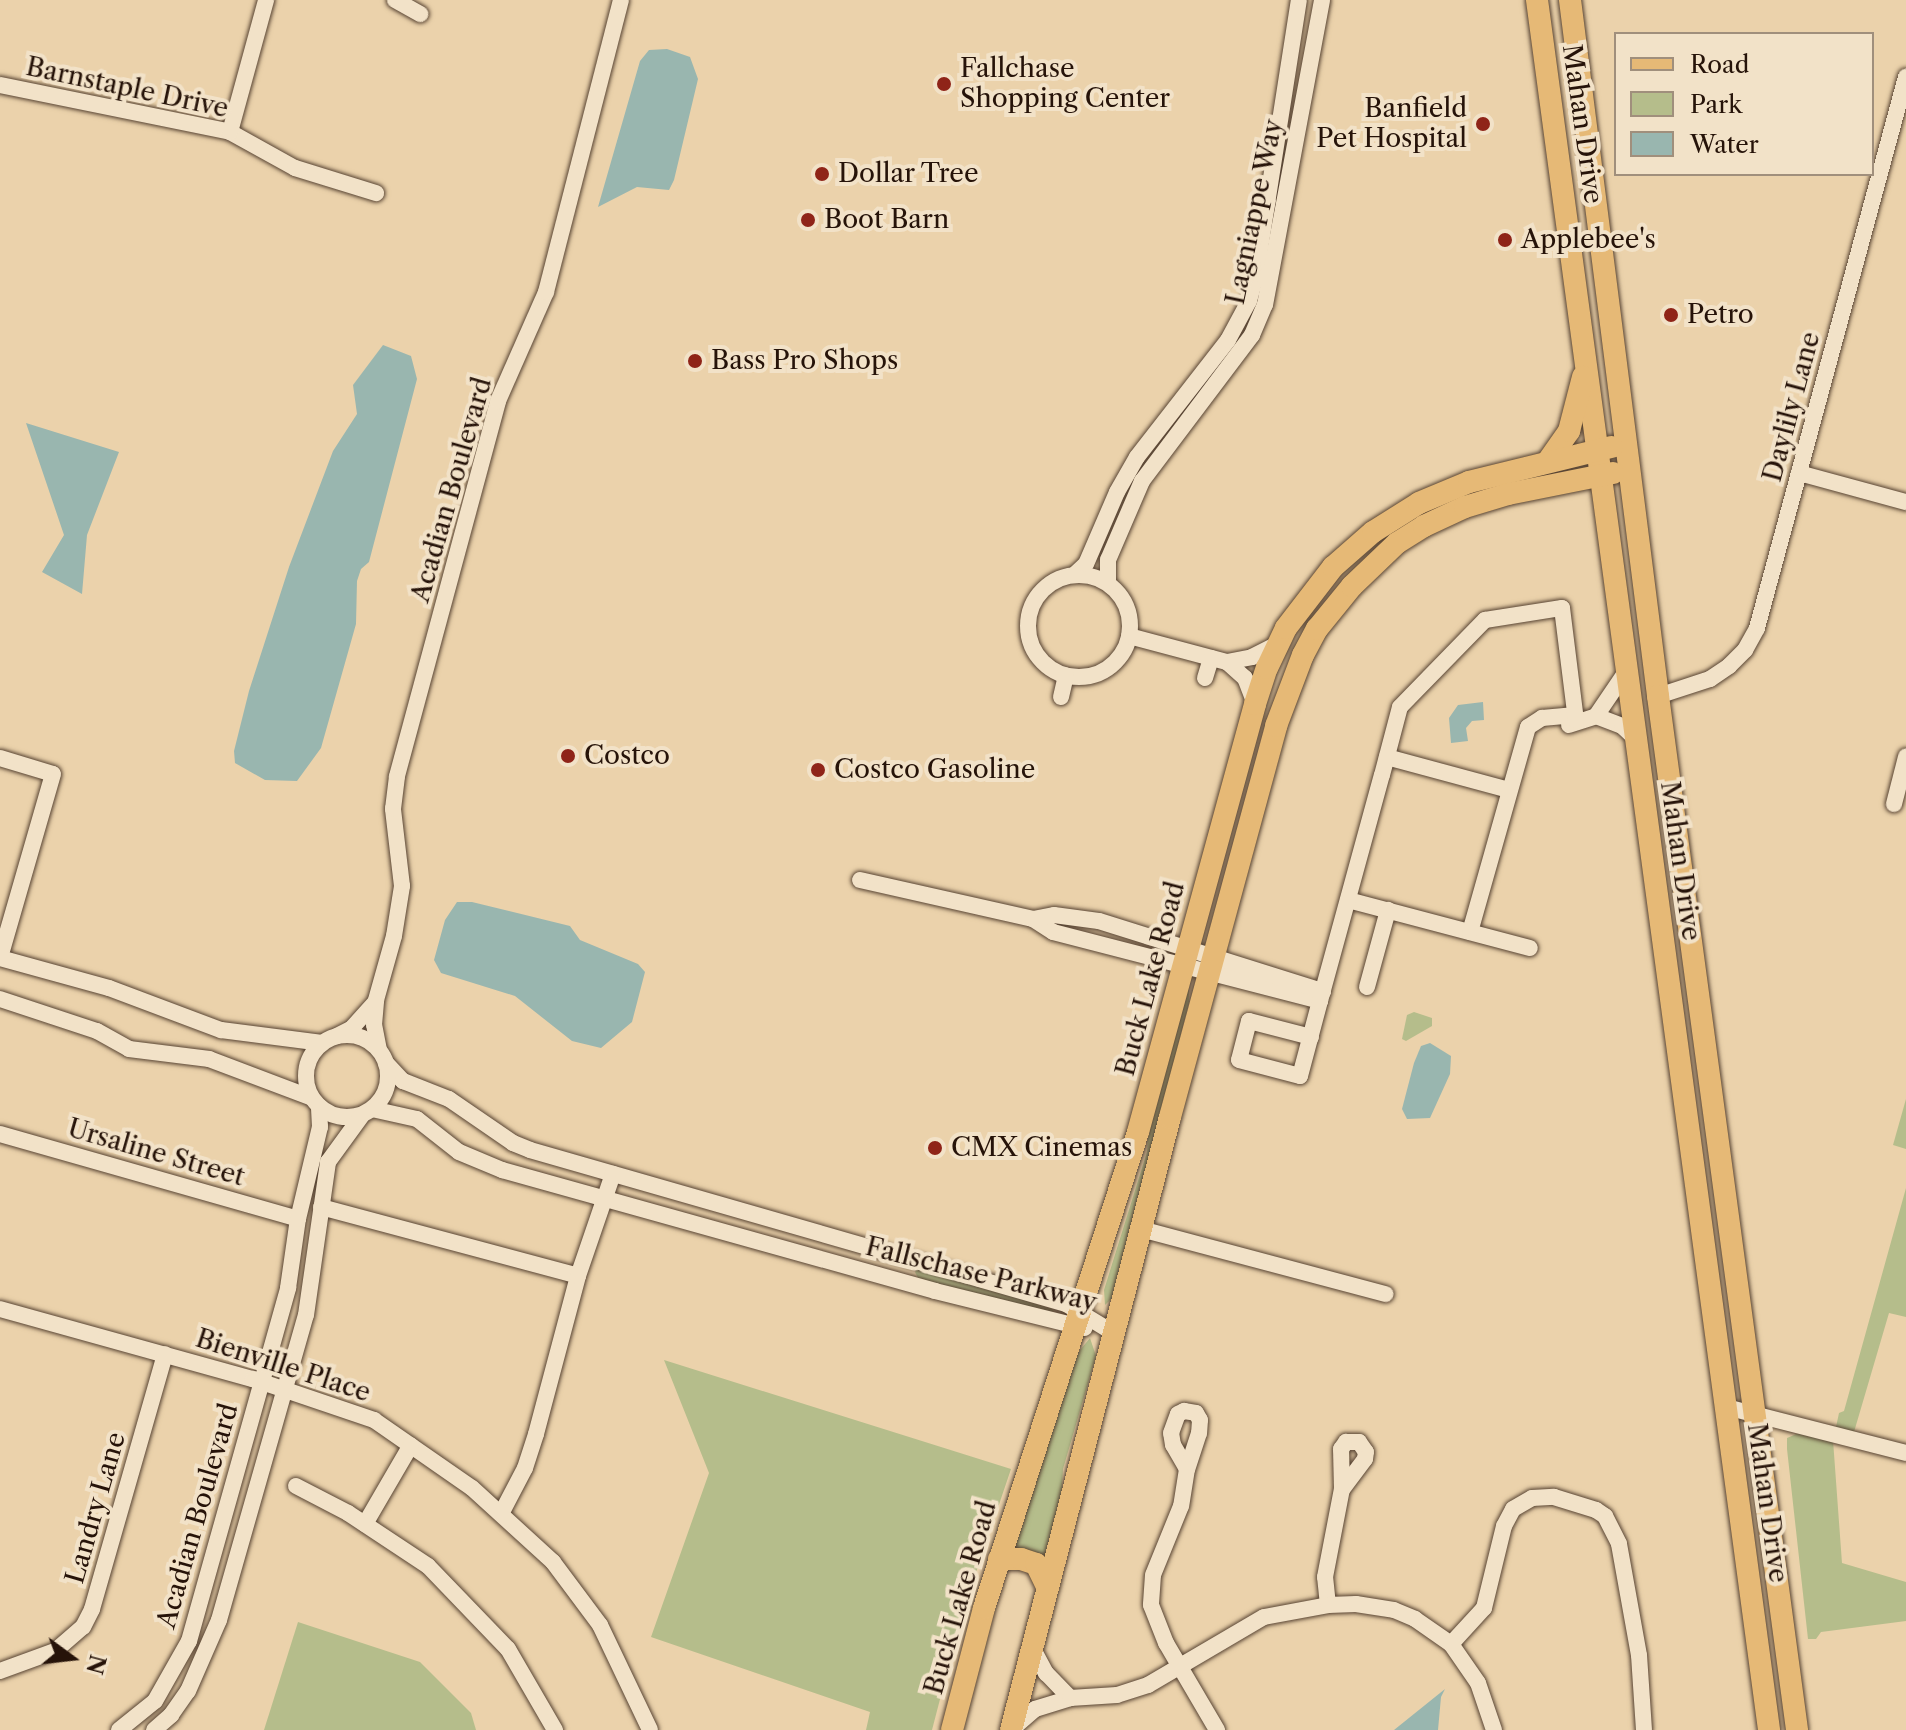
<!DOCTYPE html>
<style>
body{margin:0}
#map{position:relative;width:1906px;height:1730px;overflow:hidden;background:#ebd2ab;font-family:"Libre Caslon Text",serif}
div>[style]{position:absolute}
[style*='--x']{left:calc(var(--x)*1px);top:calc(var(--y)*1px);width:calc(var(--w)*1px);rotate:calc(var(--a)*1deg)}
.green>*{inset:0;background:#b5bd8b}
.water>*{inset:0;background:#99b6af}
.roads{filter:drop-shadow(0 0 2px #574332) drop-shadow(0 0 2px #574332)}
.minor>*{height:16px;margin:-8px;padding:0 8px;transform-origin:8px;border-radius:8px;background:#f2e2c8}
.minor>.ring{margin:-8px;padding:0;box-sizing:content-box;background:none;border:16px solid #f2e2c8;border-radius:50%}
.major>*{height:22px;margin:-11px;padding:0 11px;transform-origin:11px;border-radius:11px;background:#e6b976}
.dots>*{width:22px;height:22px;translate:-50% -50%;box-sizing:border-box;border:4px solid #f2e2c8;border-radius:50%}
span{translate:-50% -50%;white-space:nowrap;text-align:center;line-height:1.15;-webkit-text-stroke:8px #f2e2c8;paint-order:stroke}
.poi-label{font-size:26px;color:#261309}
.left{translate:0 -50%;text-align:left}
.right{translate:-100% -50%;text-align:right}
.street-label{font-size:26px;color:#261309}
.legend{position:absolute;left:1614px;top:32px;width:260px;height:144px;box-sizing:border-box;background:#f2e2c8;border:2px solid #a08f7c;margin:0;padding:10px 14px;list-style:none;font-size:24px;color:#261309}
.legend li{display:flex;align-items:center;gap:16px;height:40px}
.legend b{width:40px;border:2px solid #a08f7c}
.north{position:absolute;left:32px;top:1618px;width:80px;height:80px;-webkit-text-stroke:6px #f2e2c8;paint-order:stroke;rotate:105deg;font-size:22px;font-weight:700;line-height:32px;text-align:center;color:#261309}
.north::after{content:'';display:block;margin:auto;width:28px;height:36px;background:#261309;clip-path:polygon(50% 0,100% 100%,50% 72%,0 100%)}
</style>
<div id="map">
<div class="green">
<i style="clip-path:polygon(1189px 988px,1189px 1002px,1116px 1294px,1105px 1305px,1104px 1290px,1147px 1152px,1149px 1121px)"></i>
<i style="clip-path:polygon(1414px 1012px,1432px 1018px,1432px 1026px,1406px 1041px,1402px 1039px,1407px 1015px)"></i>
<i style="clip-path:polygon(1906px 1099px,1906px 1149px,1893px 1145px)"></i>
<i style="clip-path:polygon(1906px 1188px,1906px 1317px,1889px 1313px,1854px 1432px,1836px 1427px,1839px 1413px,1844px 1411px)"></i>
<i style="clip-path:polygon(918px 1267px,1052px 1309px,1053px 1311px,1050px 1315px,918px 1278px,915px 1272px)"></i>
<i style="clip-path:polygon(1090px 1338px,1096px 1356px,1063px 1469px,1061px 1505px,1049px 1562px,1011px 1552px,1076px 1355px)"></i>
<i style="clip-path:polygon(664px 1360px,1011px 1469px,963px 1611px,932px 1730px,866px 1730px,870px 1712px,651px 1637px,709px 1473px)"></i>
<i style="clip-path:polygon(1801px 1432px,1833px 1440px,1842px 1563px,1906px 1582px,1906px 1621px,1821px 1632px,1816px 1639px,1808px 1639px,1787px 1449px,1787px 1438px)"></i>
<i style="clip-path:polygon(298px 1622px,420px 1662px,471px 1713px,476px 1730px,264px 1730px)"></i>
</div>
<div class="water">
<i style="clip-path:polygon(667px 49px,690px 57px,698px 79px,674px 180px,669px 190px,637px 187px,598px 207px,640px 61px,649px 50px)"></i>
<i style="clip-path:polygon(383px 345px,411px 356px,417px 379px,369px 562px,361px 569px,357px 581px,356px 624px,321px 748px,297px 781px,265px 780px,235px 763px,234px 751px,249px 691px,289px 567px,333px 451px,357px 414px,353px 385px)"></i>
<i style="clip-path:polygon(26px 423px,119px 452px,87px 535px,82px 594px,42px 572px,64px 535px)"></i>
<i style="clip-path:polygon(1483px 702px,1484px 720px,1472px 721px,1466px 728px,1468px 741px,1451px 743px,1449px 718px,1458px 705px)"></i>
<i style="clip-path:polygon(457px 902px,472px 902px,570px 926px,580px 940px,638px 964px,645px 972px,632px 1022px,601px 1048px,572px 1041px,515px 996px,441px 973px,434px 960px,445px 920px)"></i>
<i style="clip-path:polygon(1430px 1043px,1451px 1056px,1450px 1074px,1430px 1118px,1407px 1119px,1402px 1109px,1414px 1063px,1421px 1046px)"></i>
<i style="clip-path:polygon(1445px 1689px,1441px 1697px,1438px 1730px,1394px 1730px)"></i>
</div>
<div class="roads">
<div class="minor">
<i style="--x:395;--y:0;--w:29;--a:29"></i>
<i style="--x:0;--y:85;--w:235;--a:11.5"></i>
<i style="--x:230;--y:132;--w:74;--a:29"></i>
<i style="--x:295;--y:168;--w:85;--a:17.2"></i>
<i style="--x:230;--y:132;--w:137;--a:-74.7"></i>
<i style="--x:1799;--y:473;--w:111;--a:15.2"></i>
<i class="ring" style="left:1028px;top:575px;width:86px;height:86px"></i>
<i style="--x:1074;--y:575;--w:16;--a:-43"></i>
<i style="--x:1086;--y:564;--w:78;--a:-66.7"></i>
<i style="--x:1117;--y:492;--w:40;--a:-60.3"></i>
<i style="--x:1137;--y:457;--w:148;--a:-52.1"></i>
<i style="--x:1228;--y:340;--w:44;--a:-61.7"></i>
<i style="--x:1249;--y:301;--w:28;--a:-75"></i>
<i style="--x:1256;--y:274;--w:277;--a:-81.1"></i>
<i style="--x:1108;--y:583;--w:23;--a:-90"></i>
<i style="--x:1108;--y:560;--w:86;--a:-66.7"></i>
<i style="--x:1142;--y:481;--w:183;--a:-53"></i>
<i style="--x:1252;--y:335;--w:33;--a:-67"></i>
<i style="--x:1265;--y:305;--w:310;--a:-79.4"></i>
<i style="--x:1129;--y:636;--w:101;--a:14.9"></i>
<i style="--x:1227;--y:662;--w:24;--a:42"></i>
<i style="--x:1245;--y:678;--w:28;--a:69"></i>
<i style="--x:1227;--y:662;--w:25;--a:-11"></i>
<i style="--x:1252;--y:657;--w:30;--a:-27"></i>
<i style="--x:1205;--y:678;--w:21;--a:-73"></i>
<i style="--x:1658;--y:696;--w:55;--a:-18.1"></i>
<i style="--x:1710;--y:679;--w:23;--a:-34"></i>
<i style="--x:1729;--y:666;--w:23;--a:-45"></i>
<i style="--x:1745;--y:650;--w:25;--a:-61"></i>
<i style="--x:1757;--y:628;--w:571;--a:-74.87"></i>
<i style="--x:1061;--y:697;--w:22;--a:-77"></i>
<i style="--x:1596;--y:716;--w:57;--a:-55.8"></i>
<i style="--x:1569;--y:725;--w:28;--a:-18"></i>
<i style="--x:1596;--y:716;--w:28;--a:21"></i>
<i style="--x:1622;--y:726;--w:16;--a:43"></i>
<i style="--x:1387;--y:757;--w:126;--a:15.1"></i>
<i style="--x:0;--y:758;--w:55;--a:16.8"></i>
<i style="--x:53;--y:774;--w:191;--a:106.1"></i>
<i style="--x:1894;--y:804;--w:49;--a:-75.7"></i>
<i style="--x:860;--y:880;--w:177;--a:12.7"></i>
<i style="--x:1033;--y:919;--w:24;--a:33"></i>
<i style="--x:1053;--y:932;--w:276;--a:14.5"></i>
<i style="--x:1348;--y:900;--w:188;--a:14.8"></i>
<i style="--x:1033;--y:919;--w:21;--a:-11"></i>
<i style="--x:1054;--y:915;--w:45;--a:7.6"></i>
<i style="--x:1099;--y:921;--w:235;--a:17.4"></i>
<i style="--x:1470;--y:932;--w:213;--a:-74.2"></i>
<i style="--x:1528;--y:727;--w:17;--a:-33"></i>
<i style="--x:1542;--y:718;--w:25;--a:-5"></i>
<i style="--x:1567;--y:716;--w:10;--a:24"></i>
<i style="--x:0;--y:958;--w:113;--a:15.4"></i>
<i style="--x:109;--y:988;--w:120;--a:20.6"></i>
<i style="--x:221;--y:1030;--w:102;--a:7.3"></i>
<i style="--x:1367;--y:987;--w:80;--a:-74.7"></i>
<i style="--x:0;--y:999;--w:102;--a:18.3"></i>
<i style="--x:97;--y:1031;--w:37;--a:29"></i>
<i style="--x:129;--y:1049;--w:81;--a:7.1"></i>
<i style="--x:209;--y:1059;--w:110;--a:20.7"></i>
<i class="ring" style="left:306px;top:1035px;width:66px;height:66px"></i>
<i style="--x:337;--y:1036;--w:16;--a:-27"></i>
<i style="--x:351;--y:1029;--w:36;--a:-48"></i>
<i style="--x:1311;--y:1037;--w:64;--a:-165.5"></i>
<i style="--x:1249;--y:1021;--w:40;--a:104.4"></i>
<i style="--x:1239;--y:1060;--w:63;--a:14.7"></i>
<i style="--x:1300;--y:1076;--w:78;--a:-75.1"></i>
<i style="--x:1320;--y:1001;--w:234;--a:-74.7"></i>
<i style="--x:1382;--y:775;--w:70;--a:-75.2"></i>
<i style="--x:1400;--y:707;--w:122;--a:-45.7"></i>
<i style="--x:1485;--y:620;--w:78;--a:-8.9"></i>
<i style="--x:1562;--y:608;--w:113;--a:82.9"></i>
<i style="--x:379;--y:1050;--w:25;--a:-101"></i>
<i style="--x:374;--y:1025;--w:25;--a:-85"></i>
<i style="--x:376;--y:1000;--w:66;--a:-74.3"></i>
<i style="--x:394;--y:936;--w:51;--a:-80.9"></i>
<i style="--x:402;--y:886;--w:78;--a:-96.7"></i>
<i style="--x:393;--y:809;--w:33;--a:-83"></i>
<i style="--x:397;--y:776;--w:388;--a:-74.9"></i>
<i style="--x:498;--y:401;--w:119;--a:-66.2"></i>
<i style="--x:546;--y:292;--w:301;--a:-75.6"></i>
<i style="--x:386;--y:1063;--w:25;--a:47"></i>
<i style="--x:403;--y:1081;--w:49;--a:21.4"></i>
<i style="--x:449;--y:1099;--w:78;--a:34.5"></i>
<i style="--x:513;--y:1143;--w:18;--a:22"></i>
<i style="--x:530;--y:1150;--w:558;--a:16.03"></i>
<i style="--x:1066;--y:1304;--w:54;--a:31.3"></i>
<i style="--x:372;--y:1109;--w:46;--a:12.5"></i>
<i style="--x:417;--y:1119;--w:53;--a:38.2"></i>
<i style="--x:459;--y:1152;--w:47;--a:22.7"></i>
<i style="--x:502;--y:1170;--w:450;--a:15.6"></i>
<i style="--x:935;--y:1291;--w:154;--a:13.9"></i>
<i style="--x:0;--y:1134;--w:310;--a:15.9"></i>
<i style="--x:321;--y:1207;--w:266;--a:15"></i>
<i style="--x:1141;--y:1229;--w:253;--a:14.9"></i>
<i style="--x:0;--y:1309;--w:263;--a:15.5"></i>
<i style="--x:253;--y:1379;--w:128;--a:18.7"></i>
<i style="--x:374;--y:1420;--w:119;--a:34.8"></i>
<i style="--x:472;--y:1488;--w:110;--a:42.4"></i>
<i style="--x:553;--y:1562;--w:79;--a:53.3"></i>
<i style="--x:600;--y:1625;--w:116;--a:64.5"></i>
<i style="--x:1726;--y:1407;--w:186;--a:14.3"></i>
<i style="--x:1187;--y:1469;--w:28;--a:-120"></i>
<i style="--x:1173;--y:1445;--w:12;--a:-99"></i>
<i style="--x:1171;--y:1433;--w:20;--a:-70"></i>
<i style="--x:1178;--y:1414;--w:7;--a:-27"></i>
<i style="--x:1184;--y:1411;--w:12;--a:9"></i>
<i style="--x:1196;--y:1413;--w:8;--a:60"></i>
<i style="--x:1200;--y:1420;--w:13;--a:94"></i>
<i style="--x:1199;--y:1433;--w:38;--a:108"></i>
<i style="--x:1187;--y:1469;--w:37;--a:99"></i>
<i style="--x:1181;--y:1506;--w:74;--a:112.1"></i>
<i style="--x:1153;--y:1575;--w:30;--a:94"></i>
<i style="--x:1151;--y:1605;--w:41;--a:68.5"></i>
<i style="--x:1166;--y:1643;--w:101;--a:59.6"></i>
<i style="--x:296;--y:1486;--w:59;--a:27.4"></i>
<i style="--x:348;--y:1513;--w:96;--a:33.5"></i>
<i style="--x:428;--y:1566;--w:115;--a:46.1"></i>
<i style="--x:508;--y:1649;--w:94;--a:59.9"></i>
<i style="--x:502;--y:1512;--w:50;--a:-62.4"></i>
<i style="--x:525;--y:1468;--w:36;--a:-72"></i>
<i style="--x:536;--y:1434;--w:163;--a:-75.1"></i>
<i style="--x:578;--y:1276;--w:108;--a:-71.1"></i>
<i style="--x:365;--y:1524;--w:91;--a:-59.8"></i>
<i style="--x:1328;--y:1605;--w:28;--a:-96"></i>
<i style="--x:1325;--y:1577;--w:90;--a:-79.1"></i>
<i style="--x:1342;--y:1489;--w:40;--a:-91.4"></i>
<i style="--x:1341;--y:1449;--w:9;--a:-54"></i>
<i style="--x:1346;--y:1442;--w:13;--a:0"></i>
<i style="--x:1359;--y:1442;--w:12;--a:55"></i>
<i style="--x:1366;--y:1452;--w:7;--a:98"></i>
<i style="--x:1365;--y:1459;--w:38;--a:127"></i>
<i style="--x:1451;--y:1644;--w:49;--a:-47.5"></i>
<i style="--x:1484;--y:1608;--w:84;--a:-76.3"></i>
<i style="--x:1504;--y:1526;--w:19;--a:-62"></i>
<i style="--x:1513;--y:1509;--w:22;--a:-30"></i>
<i style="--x:1532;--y:1498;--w:22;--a:-3"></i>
<i style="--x:1554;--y:1497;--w:44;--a:17.2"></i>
<i style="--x:1596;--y:1510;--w:11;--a:34"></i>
<i style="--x:1605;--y:1516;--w:31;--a:63"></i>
<i style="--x:1619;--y:1544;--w:113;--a:79.8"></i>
<i style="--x:1639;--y:1655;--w:75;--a:86.2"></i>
<i style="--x:1032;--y:1647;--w:30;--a:62"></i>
<i style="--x:1046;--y:1673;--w:35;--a:46"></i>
<i style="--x:0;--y:1671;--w:59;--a:-20"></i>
<i style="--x:55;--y:1651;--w:37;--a:-41"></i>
<i style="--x:83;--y:1627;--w:20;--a:-63"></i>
<i style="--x:92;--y:1609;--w:265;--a:-74"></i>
<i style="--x:119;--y:1730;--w:46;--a:-38.9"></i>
<i style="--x:155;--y:1701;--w:69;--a:-60.5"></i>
<i style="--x:189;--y:1641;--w:367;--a:-74.3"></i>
<i style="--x:288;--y:1288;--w:70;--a:-81.8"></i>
<i style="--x:298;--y:1219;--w:95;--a:-76.6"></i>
<i style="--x:320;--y:1127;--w:21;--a:-93"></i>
<i style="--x:154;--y:1730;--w:23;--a:-41"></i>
<i style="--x:171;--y:1715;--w:29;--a:-55"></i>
<i style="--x:188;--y:1691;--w:77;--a:-66.4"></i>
<i style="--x:219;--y:1620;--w:317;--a:-74.1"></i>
<i style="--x:306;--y:1315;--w:155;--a:-81.8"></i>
<i style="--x:328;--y:1162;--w:59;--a:-53.9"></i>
<i style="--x:1011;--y:1730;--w:32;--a:-41"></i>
<i style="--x:1035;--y:1709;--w:37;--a:-17"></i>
<i style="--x:1070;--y:1698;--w:47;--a:-3.7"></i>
<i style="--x:1117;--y:1695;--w:33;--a:-18"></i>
<i style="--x:1148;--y:1685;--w:134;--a:-30.4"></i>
<i style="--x:1264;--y:1617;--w:65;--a:-10.6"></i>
<i style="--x:1328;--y:1605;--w:28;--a:-2"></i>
<i style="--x:1356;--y:1604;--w:38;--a:9"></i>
<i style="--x:1394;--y:1610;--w:23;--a:23"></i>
<i style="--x:1415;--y:1619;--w:44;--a:34.8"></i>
<i style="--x:1451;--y:1644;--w:47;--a:55.3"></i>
<i style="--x:1478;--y:1683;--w:50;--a:71.2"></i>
</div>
<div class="major">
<i style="--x:1537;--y:0;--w:1745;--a:82.36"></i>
<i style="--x:1570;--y:0;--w:702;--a:82.79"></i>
<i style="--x:1658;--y:696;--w:1043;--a:82.34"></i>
<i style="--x:1548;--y:461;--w:37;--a:-55"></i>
<i style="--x:1569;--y:431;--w:56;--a:-75.5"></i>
<i style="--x:999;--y:1559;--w:22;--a:0"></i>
<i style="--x:1021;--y:1559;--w:16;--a:18"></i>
<i style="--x:1036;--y:1564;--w:25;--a:64"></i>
<i style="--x:952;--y:1730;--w:126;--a:-75.3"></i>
<i style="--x:984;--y:1608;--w:500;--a:-72.07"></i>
<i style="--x:1138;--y:1132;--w:444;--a:-74.7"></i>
<i style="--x:1255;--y:704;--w:38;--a:-72"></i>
<i style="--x:1267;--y:668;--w:44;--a:-64.6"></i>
<i style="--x:1286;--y:628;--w:77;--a:-52.4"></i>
<i style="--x:1333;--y:567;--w:53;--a:-41.2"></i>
<i style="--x:1373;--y:532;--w:54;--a:-32.2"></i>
<i style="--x:1419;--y:503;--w:54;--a:-22.8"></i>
<i style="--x:1469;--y:482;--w:147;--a:-13.8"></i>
<i style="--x:1011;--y:1730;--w:633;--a:-75.46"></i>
<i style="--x:1170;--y:1117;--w:405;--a:-74.8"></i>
<i style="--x:1276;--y:726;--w:76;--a:-69.2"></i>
<i style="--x:1303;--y:655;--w:30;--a:-62"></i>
<i style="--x:1317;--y:629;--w:55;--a:-50.9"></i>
<i style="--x:1352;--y:586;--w:62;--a:-43.7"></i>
<i style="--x:1397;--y:543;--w:32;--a:-32"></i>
<i style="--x:1424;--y:526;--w:45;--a:-24.9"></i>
<i style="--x:1465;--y:507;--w:45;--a:-16.8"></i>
<i style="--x:1508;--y:494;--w:107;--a:-11.3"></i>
</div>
</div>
<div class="dots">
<i style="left:944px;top:84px;background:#8f2418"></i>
<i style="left:1483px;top:124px;background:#8f2418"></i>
<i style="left:822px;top:174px;background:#8f2418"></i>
<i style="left:808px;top:220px;background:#8f2418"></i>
<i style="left:1505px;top:240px;background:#8f2418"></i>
<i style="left:1671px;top:315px;background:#8f2418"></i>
<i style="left:695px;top:361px;background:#8f2418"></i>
<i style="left:568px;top:756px;background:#8f2418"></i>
<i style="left:818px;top:770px;background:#8f2418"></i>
<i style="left:935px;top:1148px;background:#8f2418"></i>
</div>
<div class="poi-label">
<span class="left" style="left:960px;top:84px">Fallchase<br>Shopping Center</span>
<span class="right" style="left:1467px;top:124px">Banfield<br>Pet Hospital</span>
<span class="left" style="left:838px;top:174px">Dollar Tree</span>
<span class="left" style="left:824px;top:220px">Boot Barn</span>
<span class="left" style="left:1521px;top:240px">Applebee's</span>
<span class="left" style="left:1687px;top:315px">Petro</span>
<span class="left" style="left:711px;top:361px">Bass Pro Shops</span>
<span class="left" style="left:584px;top:756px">Costco</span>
<span class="left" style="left:834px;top:770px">Costco Gasoline</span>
<span class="left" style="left:951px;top:1148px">CMX Cinemas</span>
</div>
<div class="street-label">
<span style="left:127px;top:88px;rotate:12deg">Barnstaple Drive</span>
<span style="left:1582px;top:124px;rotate:82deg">Mahan Drive</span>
<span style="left:1255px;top:212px;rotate:-78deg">Lagniappe Way</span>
<span style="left:1792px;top:407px;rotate:-75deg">Daylily Lane</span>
<span style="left:452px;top:490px;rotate:-74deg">Acadian Boulevard</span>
<span style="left:1680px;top:861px;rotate:82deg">Mahan Drive</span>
<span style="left:1151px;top:979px;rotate:-75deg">Buck Lake Road</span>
<span style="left:156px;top:1153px;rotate:16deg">Ursaline Street</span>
<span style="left:981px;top:1275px;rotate:14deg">Fallschase Parkway</span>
<span style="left:283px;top:1366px;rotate:18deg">Bienville Place</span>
<span style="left:1767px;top:1503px;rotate:82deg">Mahan Drive</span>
<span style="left:96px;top:1508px;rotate:-74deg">Landry Lane</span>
<span style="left:198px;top:1516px;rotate:-74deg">Acadian Boulevard</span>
<span style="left:961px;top:1598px;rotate:-74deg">Buck Lake Road</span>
</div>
<ul class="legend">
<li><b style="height:10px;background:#e6b976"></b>Road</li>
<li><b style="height:22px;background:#b5bd8b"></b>Park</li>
<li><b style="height:22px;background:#99b6af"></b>Water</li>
</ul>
<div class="north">N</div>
</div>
